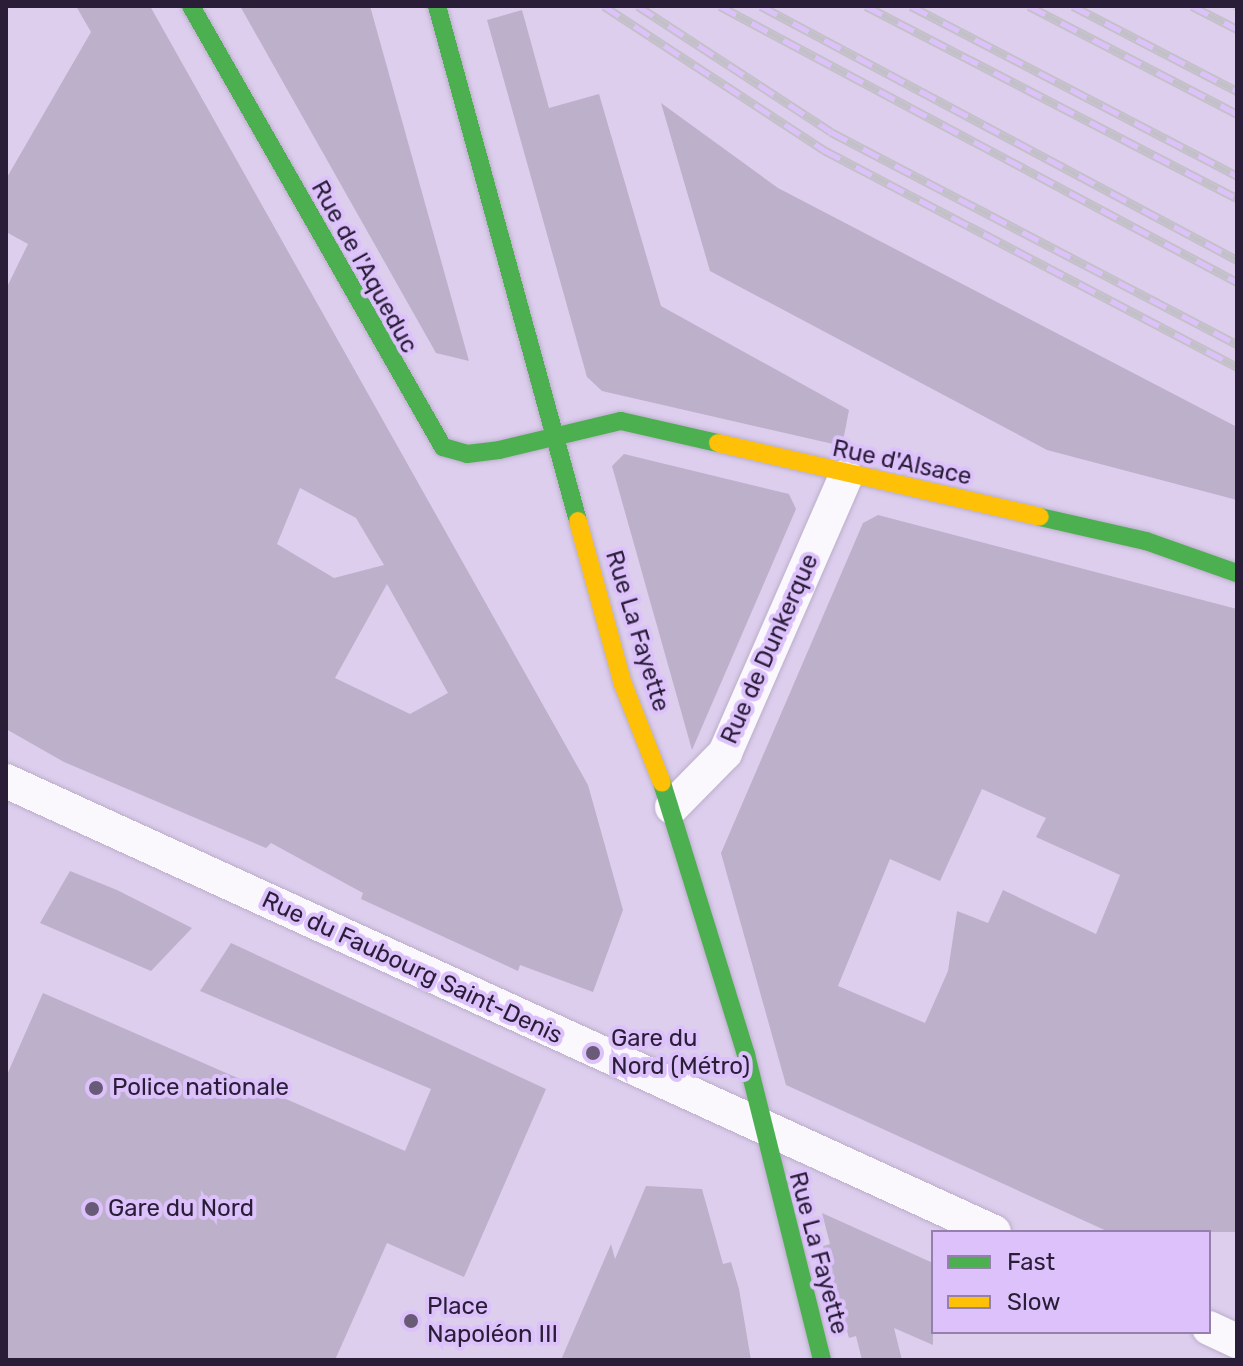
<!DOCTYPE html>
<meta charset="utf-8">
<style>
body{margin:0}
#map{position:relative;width:1243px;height:1366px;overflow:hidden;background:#ddceee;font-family:Rubik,sans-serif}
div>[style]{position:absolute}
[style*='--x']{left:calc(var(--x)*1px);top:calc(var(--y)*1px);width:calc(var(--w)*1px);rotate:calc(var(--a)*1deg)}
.building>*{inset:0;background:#bdb0cb}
.roads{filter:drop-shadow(0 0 2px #bbaec9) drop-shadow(0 0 2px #bbaec9)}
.street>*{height:34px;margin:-17px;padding:0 17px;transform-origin:17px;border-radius:17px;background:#faf8fc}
.fast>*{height:18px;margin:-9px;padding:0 9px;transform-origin:9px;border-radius:9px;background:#4caf50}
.slow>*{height:18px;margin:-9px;padding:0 9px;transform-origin:9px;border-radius:9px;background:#ffc107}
.rail>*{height:9px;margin-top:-4.5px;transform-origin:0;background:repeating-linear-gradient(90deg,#dcc1fb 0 18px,#c4c0c9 0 36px);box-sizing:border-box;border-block:2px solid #c4c0c9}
.dots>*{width:22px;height:22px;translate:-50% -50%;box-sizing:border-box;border:4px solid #dcc1fb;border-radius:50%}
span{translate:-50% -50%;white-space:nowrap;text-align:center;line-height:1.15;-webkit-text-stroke:8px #dcc1fb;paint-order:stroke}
.street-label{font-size:24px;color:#2a1d38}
.poi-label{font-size:24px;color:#2a1d38}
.left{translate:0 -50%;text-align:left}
.frame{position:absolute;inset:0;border:8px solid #2a1d38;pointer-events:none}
.legend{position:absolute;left:931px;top:1230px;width:280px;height:104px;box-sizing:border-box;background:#dcc1fb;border:2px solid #957fad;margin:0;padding:10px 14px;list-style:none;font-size:24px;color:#2a1d38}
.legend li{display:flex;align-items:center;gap:16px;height:40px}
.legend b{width:40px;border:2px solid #957fad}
</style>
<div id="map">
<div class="building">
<i style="clip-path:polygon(evenodd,76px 6px,150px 6px,588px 785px,623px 910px,593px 992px,520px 965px,518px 971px,361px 899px,363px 893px,271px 843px,266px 848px,64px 762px,6px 729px,6px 289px,28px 244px,6px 232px,6px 179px,91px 32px,76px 6px,300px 488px,356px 518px,384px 565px,334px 578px,277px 544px,300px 488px,76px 6px,387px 584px,448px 693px,410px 714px,335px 678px,387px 584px)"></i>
<i style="clip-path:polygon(240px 6px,370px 6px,469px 361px,436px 353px)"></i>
<i style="clip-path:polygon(522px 10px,549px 108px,599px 94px,661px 306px,849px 410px,842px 446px,602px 391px,587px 377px,487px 20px)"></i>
<i style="clip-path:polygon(661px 103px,778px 188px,1237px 427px,1237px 500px,1047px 450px,710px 271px)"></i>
<i style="clip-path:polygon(624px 454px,789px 494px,796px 509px,692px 750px,612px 466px)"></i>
<i style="clip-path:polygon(evenodd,878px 515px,1237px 609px,1237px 1232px,1109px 1232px,786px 1085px,721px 853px,863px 523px,878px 515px,982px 789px,1046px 818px,1036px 837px,1120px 875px,1096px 934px,1003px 890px,988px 923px,957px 911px,948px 971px,925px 1023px,838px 986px,890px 859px,940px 881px,982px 789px)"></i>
<i style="clip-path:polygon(70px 871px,117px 890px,192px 928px,151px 971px,40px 923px)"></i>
<i style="clip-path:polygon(231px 943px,546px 1089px,464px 1277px,387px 1243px,335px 1360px,6px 1360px,6px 1077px,43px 993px,405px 1151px,431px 1089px,200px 991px)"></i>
<i style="clip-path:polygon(646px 1186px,702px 1189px,723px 1264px,731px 1262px,739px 1289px,751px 1360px,561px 1360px,611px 1244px,615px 1259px)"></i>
<i style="clip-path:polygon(822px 1213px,933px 1263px,933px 1345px,894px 1328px,902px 1360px,862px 1360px,856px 1336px,849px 1338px,823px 1246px,830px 1244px)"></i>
</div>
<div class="roads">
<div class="street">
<i style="--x:6;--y:781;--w:1086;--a:24.54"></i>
<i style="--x:672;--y:807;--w:76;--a:-45.5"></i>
<i style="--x:725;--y:753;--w:302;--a:-66.4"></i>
<i style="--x:1209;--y:1328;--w:31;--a:25"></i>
</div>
<div class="fast">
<i style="--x:191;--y:6;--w:508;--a:60.26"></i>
<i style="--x:443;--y:447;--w:25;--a:16"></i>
<i style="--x:467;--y:454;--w:32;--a:-7"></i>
<i style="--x:499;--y:450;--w:125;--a:-13.4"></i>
<i style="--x:621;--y:421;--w:99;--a:12.8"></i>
<i style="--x:437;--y:6;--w:534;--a:74.69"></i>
<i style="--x:1040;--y:517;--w:109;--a:12.8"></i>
<i style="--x:1146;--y:541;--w:96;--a:19.4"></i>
<i style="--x:662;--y:783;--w:285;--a:72.8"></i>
<i style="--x:746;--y:1055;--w:314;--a:76"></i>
</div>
<div class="slow">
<i style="--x:718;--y:443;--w:330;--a:12.9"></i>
<i style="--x:578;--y:521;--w:169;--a:74.6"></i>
<i style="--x:623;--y:684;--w:106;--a:68.5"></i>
</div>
</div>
<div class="rail">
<i style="--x:604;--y:6;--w:263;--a:33.2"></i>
<i style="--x:824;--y:150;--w:467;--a:27.7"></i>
<i style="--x:638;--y:6;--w:230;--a:33.1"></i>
<i style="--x:831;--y:132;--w:458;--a:27.6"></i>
<i style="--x:720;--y:6;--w:586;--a:28.1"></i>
<i style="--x:761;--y:6;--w:540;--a:28.08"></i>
<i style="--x:866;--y:6;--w:418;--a:27.4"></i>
<i style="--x:911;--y:6;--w:368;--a:27.5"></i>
<i style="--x:1029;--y:6;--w:234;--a:27.4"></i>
<i style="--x:1073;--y:6;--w:185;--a:27.4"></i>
<i style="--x:1192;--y:6;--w:51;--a:27.1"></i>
<i style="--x:1236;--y:6;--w:1;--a:45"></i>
</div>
<div class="dots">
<i style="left:593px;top:1053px;background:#695b78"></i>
<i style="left:96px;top:1088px;background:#695b78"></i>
<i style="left:92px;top:1209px;background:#695b78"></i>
<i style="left:411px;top:1321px;background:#695b78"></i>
</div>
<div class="street-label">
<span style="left:364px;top:267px;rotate:61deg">Rue de l'Aqueduc</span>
<span style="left:902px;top:463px;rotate:12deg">Rue d'Alsace</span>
<span style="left:637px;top:631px;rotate:73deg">Rue La Fayette</span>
<span style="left:770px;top:649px;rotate:-66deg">Rue de Dunkerque</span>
<span style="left:412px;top:968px;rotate:25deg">Rue du Faubourg Saint-Denis</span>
<span style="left:818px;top:1253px;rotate:75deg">Rue La Fayette</span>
</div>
<div class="poi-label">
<span class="left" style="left:611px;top:1053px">Gare du<br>Nord (Métro)</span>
<span class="left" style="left:112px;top:1088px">Police nationale</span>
<span class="left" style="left:108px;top:1209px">Gare du Nord</span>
<span class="left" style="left:427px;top:1321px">Place<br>Napoléon III</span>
</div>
<div class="frame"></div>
<ul class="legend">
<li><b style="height:10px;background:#4caf50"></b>Fast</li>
<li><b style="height:10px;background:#ffc107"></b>Slow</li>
</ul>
</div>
